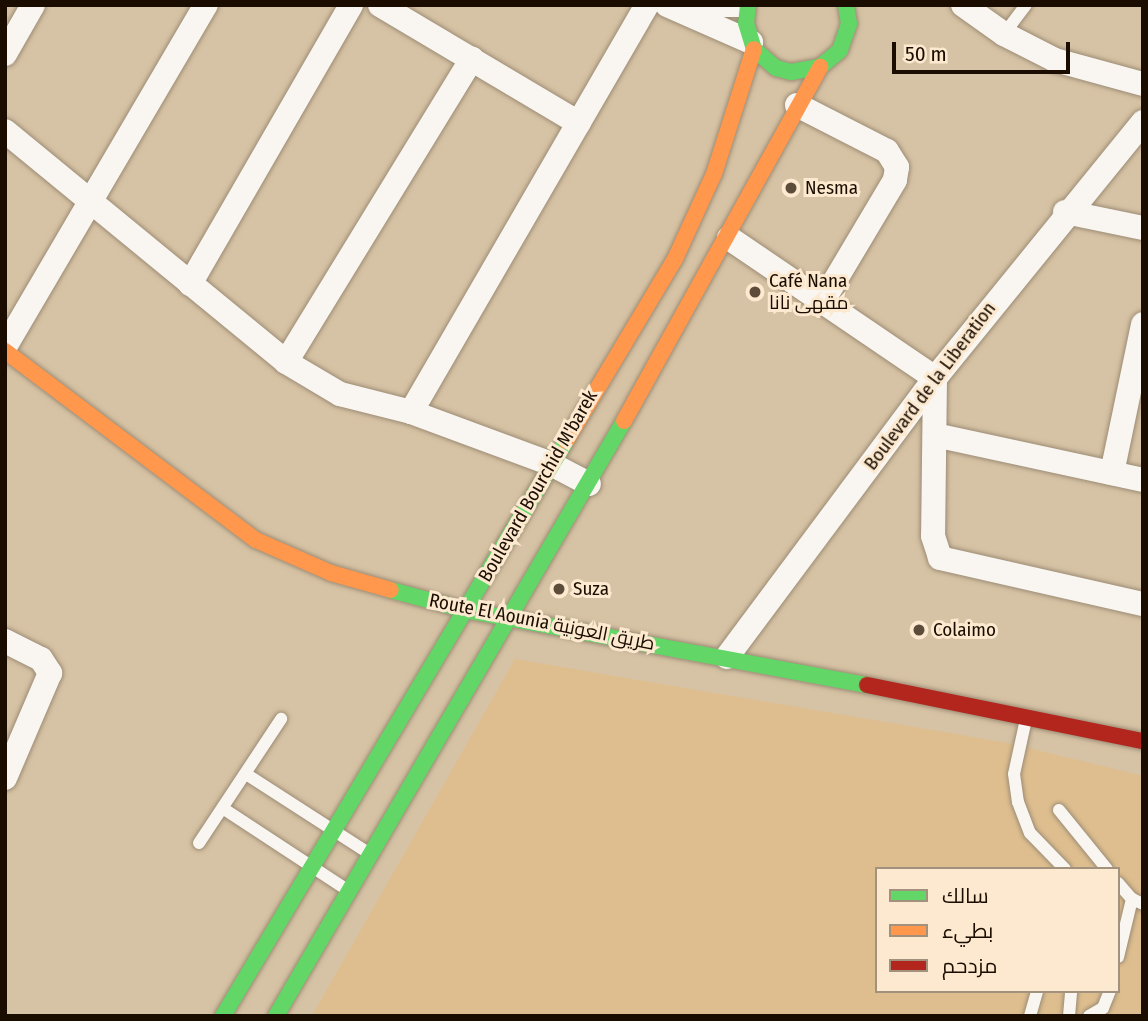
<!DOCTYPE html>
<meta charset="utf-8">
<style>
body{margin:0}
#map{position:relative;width:1148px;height:1021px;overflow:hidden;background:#d6c2a4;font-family:"Fira Sans Condensed",Cairo,sans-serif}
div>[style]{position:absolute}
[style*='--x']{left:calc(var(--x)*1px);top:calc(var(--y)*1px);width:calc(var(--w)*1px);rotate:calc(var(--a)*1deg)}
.built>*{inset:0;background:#debe8f}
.roads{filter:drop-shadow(0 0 2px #9c8c75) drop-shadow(0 0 2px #9c8c75)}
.lane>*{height:12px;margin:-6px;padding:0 6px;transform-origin:6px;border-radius:6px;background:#f9f6f1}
.street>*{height:24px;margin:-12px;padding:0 12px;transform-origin:12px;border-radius:12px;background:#f9f6f1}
.fast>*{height:16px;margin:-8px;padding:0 8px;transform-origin:8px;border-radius:8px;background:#63d668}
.slow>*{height:16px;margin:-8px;padding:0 8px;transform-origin:8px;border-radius:8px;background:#ff974d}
.jam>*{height:16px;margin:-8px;padding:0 8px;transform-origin:8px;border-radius:8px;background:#b3261e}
.dots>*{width:19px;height:19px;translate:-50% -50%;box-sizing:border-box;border:4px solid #fce9cf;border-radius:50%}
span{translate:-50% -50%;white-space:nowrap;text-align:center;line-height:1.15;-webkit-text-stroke:6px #fce9cf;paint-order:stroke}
.poi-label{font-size:19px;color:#1a0d00}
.left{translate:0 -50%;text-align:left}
.street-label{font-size:19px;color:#1a0d00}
.frame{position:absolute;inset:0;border:7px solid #1a0d00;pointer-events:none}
.legend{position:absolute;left:875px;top:867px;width:245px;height:126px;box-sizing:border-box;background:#fce9cf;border:2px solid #a2917c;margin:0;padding:9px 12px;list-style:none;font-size:21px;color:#1a0d00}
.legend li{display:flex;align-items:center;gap:14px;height:35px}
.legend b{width:35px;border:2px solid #a2917c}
.scale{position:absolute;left:892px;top:42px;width:178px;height:32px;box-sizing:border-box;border:4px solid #1a0d00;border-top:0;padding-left:9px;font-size:21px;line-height:24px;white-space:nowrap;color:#1a0d00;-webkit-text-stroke:5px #fce9cf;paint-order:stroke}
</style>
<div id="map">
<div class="built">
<i style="clip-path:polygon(evenodd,515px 659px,1008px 743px,1143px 776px,1143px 1016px,312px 1016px,515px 659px,877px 869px,1118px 869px,1118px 991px,877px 991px,877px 869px)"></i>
</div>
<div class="roads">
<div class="lane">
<i style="--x:1004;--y:34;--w:36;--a:-53"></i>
<i style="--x:1026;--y:719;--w:56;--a:102.3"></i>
<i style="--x:1014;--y:774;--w:28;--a:82"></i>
<i style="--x:1018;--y:802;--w:33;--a:69"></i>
<i style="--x:1030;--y:833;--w:50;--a:45.8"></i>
<i style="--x:246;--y:774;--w:148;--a:32.8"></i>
<i style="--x:224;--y:809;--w:149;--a:33.3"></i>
<i style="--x:1059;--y:810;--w:76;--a:50.9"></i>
<i style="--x:199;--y:843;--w:149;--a:-56.5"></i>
<i style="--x:1118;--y:883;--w:21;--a:49"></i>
<i style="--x:1132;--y:899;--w:12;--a:24"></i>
<i style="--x:1118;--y:957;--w:60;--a:-76.4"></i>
<i style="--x:1030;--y:1016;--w:26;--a:-74"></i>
<i style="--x:1069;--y:1016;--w:25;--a:-85"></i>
<i style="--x:1089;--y:1016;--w:16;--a:-30"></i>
<i style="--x:1103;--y:1008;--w:18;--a:-68"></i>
</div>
<div class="street">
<i style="--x:380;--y:5;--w:231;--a:30.7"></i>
<i style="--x:667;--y:5;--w:92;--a:23.8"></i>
<i style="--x:707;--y:5;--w:34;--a:0"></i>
<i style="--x:963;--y:5;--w:50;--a:35.3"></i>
<i style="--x:1004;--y:34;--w:57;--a:27"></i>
<i style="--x:1055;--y:60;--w:91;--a:15.3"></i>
<i style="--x:5;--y:54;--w:56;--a:-60.3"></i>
<i style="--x:797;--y:105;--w:101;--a:27.1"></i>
<i style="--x:887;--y:151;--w:19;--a:58"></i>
<i style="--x:897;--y:167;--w:13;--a:99"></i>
<i style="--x:895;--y:180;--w:141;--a:120.8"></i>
<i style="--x:5;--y:131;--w:364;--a:39.4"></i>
<i style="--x:286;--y:362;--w:63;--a:30.7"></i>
<i style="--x:340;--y:394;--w:73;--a:14.2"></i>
<i style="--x:411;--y:412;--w:147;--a:20.3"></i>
<i style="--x:549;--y:463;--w:45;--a:27.7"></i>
<i style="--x:1065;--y:212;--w:80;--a:11.6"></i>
<i style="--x:729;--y:238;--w:249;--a:34.2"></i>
<i style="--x:935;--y:378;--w:158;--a:90.7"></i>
<i style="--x:933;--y:536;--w:23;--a:72"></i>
<i style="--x:940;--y:558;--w:208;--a:12.8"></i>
<i style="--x:190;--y:284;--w:322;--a:-60"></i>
<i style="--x:5;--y:347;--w:397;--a:-59.6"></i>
<i style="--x:286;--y:362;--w:356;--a:-58.5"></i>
<i style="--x:411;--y:412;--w:470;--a:-59.9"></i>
<i style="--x:935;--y:435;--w:213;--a:12.2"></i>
<i style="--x:1112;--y:473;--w:152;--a:-78.2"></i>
<i style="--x:5;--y:641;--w:40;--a:26.6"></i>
<i style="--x:41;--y:659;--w:17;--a:57"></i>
<i style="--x:50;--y:673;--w:114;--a:113.2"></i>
<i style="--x:727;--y:657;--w:348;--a:-53.3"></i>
<i style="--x:935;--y:378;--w:330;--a:-50.9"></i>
</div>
<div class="fast">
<i style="--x:748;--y:5;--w:18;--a:96"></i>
<i style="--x:746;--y:23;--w:27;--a:73"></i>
<i style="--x:754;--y:49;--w:29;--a:41"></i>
<i style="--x:776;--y:68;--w:16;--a:15"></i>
<i style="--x:791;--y:72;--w:29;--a:-10"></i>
<i style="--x:820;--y:67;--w:26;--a:-40"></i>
<i style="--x:840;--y:50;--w:28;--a:-71"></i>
<i style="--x:849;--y:24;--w:19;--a:-99"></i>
<i style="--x:391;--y:590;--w:77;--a:15.1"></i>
<i style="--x:465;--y:610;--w:409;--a:10.6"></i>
<i style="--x:223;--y:1016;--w:670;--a:-59.18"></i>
<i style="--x:276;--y:1016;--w:689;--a:-59.68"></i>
</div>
<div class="slow">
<i style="--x:5;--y:351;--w:314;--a:37"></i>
<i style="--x:256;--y:540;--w:82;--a:23.7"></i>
<i style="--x:331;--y:573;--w:62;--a:15.8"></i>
<i style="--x:624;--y:421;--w:405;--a:-61"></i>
<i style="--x:566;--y:441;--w:212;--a:-59.1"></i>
<i style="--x:675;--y:259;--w:94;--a:-65.4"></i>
<i style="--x:714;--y:174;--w:131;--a:-72.3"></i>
</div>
<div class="jam">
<i style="--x:867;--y:685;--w:282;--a:11.5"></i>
</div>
</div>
<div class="dots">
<i style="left:791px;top:188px;background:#5c4c39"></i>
<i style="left:755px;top:292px;background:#5c4c39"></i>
<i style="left:559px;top:589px;background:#5c4c39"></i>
<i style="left:919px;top:630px;background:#5c4c39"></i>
</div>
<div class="poi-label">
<span class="left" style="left:805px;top:188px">Nesma</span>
<span class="left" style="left:769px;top:292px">Café Nana<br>مقهى نانا</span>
<span class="left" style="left:573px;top:589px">Suza</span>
<span class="left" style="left:933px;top:630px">Colaimo</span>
</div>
<div class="street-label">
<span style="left:930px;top:386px;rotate:-53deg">Boulevard de la Liberation</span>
<span style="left:538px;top:486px;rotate:-60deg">Boulevard Bourchid M'barek</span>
<span style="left:542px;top:622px;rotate:11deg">Route El Aounia طريق العونية</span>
</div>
<div class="frame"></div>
<ul class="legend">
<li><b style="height:9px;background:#63d668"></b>سالك</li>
<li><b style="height:9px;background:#ff974d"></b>بطيء</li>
<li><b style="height:9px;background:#b3261e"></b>مزدحم</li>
</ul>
<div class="scale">50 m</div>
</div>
